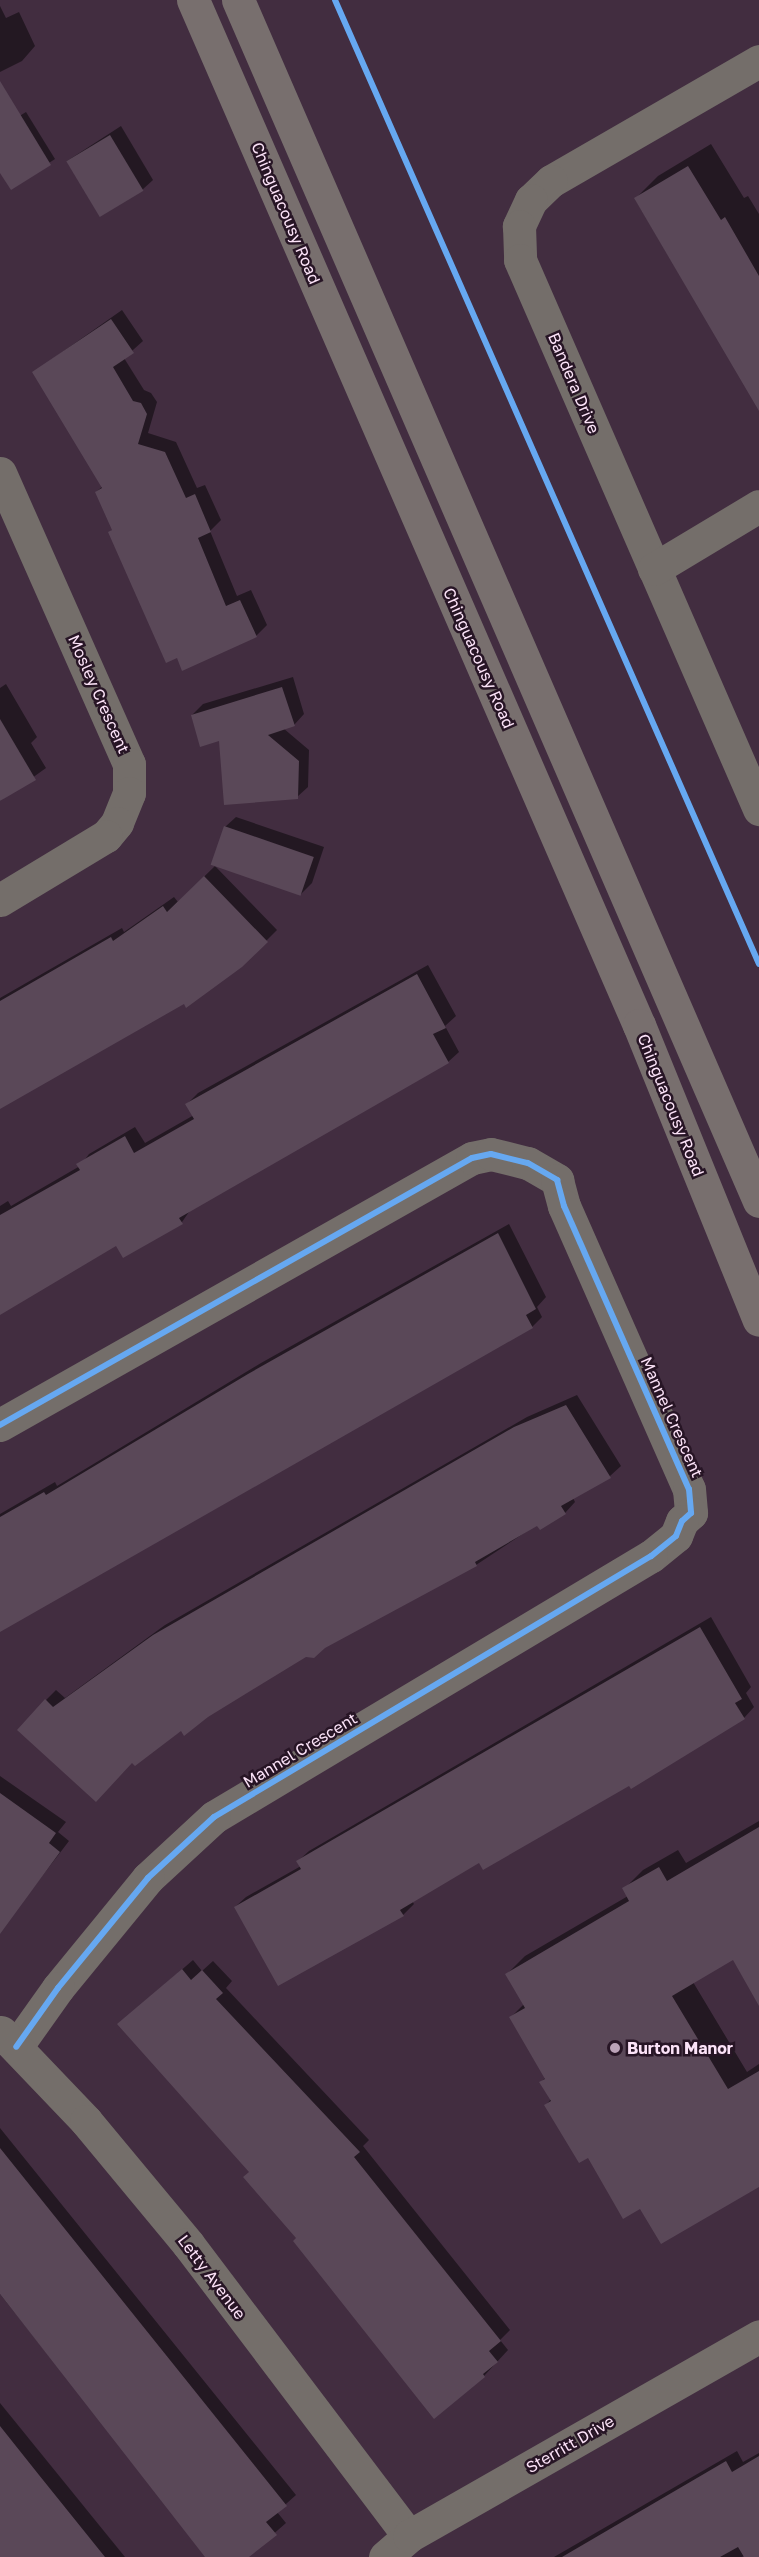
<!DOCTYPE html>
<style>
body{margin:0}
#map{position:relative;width:759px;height:2557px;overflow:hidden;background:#422d40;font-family:"Golos Text",sans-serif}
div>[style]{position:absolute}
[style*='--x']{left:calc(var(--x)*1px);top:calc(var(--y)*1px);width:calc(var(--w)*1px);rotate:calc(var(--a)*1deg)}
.shadow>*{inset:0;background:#0007}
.building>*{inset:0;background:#5a4858;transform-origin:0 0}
.minor>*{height:33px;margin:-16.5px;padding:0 16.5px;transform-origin:16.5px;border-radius:16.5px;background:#746e6a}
.tertiary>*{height:33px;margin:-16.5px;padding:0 16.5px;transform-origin:16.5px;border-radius:16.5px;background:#746e6a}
.secondary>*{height:33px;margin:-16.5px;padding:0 16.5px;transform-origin:16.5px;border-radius:16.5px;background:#786f6e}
.cycleway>*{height:6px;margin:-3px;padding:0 3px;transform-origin:3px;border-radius:3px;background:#66a8f1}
.dots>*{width:16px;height:16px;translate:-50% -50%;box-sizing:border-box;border:3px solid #271525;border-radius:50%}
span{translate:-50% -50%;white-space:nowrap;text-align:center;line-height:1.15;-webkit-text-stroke:5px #271525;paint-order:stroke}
.street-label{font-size:16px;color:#fce3f8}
.poi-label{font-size:16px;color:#fce3f8;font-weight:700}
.left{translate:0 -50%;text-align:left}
</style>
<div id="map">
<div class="shadow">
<i style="clip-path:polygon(0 6px,6px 18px,19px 12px,35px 46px,22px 61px,0 72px)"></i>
<i style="clip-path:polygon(26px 112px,55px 159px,11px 188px,0 170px,0 128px)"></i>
<i style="clip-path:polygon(121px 126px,153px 180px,142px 190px,67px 161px)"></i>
<i style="clip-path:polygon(711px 144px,744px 198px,748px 196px,759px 214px,759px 409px,635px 199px,658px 176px)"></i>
<i style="clip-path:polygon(122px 310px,143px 341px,124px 358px,144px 390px,151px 393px,157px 402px,148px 433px,176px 442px,197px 488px,205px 485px,221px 520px,210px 531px,237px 596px,251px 590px,267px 625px,256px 636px,109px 533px,113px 529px,96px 492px,103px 486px,34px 372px)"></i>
<i style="clip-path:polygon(293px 677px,304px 714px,294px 725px,283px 728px,309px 750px,308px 787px,297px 797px,192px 715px,203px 704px)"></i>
<i style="clip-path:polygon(6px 684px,37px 737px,31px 743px,46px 768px,0 801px,0 688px)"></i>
<i style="clip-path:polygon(236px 817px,324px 847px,312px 883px,301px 894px,225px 827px)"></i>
<i style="clip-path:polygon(215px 866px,277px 930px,241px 966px,184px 1002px,0 1107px,0 998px,122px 928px,124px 932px,174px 897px,178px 902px)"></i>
<i style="clip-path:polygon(428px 965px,456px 1016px,445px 1026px,459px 1052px,448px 1062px,191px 1209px,182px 1222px,117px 1244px,0 1314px,0 1206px,8px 1201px,11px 1206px,80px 1166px,89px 1154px,135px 1127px,145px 1143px,194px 1115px,187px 1104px,198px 1093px)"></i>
<i style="clip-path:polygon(509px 1224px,546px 1297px,537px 1307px,542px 1317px,532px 1327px,0 1630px,0 1514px,55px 1482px,57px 1486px,261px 1363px)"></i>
<i style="clip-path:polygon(577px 1395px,621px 1466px,610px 1476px,573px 1498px,575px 1502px,565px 1513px,538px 1524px,476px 1565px,305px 1655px,181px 1729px,132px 1761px,106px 1789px,46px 1700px,56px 1690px,65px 1698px,165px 1625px,527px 1417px)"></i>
<i style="clip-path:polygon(711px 1617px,751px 1687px,746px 1693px,754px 1707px,744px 1718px,630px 1784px,480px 1861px,412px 1901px,414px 1904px,403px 1915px,279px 1984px,235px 1907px,246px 1897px,301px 1866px,298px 1861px,309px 1851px)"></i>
<i style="clip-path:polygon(0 1776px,66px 1822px,58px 1832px,69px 1841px,10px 1918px,0 1911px)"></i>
<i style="clip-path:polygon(759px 1821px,759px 2003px,733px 1958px,693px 1982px,747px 2072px,759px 2064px,759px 2186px,641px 2206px,589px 2156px,546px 2105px,551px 2099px,541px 2082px,546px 2077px,511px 2017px,524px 2004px,507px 1974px,525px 1956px,628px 1896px,624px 1889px,643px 1870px,678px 1850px,686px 1863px)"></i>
<i style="clip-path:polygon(193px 1960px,202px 1971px,213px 1961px,232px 1981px,226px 1988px,369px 2140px,363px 2146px,510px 2330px,500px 2340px,508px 2350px,484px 2376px,298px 2238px,250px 2172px,119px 2024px)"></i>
<i style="clip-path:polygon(0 2128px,296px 2495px,277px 2512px,286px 2523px,247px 2557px,208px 2557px,0 2294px)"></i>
<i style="clip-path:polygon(0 2403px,125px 2557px,0 2557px)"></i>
<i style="clip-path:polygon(737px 2451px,743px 2462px,759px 2453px,759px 2547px,742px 2557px,554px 2557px)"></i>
</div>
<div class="building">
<i style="clip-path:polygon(0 81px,51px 165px,11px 190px,0 173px)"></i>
<i style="left:110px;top:135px;width:65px;height:51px;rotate:59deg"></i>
<i style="clip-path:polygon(688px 166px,721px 220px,725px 217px,759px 276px,759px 411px,634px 198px)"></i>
<i style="clip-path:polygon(111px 319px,134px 353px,113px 367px,133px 401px,141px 403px,147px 414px,138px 444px,165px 452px,186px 498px,195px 494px,211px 532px,198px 538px,226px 606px,240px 600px,257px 637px,182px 671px,177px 658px,166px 663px,108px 532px,112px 530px,95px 492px,102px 488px,32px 372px)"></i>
<i style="clip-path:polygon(282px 687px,295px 726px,268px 735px,299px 761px,298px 799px,224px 805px,219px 741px,200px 747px,191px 715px)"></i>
<i style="clip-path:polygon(0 719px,36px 780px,0 801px)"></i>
<i style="left:224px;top:826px;width:95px;height:41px;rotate:19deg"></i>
<i style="clip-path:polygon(204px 876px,268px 942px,242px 967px,186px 1008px,184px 1004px,0 1109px,0 1001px,111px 937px,113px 941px,163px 906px,167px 912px)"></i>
<i style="clip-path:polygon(417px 974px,446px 1028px,433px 1034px,449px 1063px,179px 1218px,183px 1224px,123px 1258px,116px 1246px,0 1315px,0 1215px,80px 1170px,76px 1164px,125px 1136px,134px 1153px,194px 1119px,185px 1104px)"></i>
<i style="clip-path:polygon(498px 1233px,536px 1309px,526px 1315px,533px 1328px,0 1632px,0 1517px,44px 1492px,46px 1495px,248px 1374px)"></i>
<i style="clip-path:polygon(566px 1405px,611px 1478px,561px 1506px,566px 1514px,540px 1530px,537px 1526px,475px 1562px,477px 1566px,325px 1648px,314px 1658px,306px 1657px,208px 1717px,184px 1736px,181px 1731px,135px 1766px,132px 1763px,96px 1802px,17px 1730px,45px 1699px,53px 1707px,153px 1635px,514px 1427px)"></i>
<i style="clip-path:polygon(700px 1627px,742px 1699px,735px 1703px,745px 1719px,631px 1789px,629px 1786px,483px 1870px,479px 1863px,400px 1910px,404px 1916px,278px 1986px,234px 1907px,301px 1869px,296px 1861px)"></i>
<i style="clip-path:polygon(0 1793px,56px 1833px,49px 1843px,60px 1852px,0 1934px)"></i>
<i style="clip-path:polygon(759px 1827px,759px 2006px,733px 1960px,672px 1996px,728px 2089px,759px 2071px,759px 2187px,661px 2244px,640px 2209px,623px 2219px,588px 2158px,579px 2163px,544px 2105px,551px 2101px,539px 2082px,545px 2079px,509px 2017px,525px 2008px,505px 1974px,629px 1901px,622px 1888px,659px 1867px,667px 1881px)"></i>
<i style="clip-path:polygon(182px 1969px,191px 1980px,202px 1970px,223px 1993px,216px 1999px,360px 2152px,354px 2157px,501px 2341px,489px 2351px,498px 2362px,483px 2374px,485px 2377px,434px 2419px,293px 2241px,296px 2238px,243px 2177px,249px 2172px,117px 2024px)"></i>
<i style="clip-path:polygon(0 2148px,287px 2506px,266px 2522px,277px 2535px,249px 2557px,205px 2557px,0 2294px)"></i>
<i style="clip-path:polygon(0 2426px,39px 2475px,105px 2557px,0 2557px)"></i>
<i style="clip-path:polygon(759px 2456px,759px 2557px,744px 2557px,738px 2547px,720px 2557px,562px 2557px,726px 2461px,732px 2472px)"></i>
</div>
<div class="minor">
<i style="--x:759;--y:61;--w:240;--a:150"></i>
<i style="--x:551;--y:181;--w:28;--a:136"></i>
<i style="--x:531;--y:200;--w:29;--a:115"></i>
<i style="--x:519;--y:226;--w:34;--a:88"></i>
<i style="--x:520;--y:260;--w:599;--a:66.47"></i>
<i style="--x:0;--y:473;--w:318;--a:66.1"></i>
<i style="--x:129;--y:764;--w:29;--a:90"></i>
<i style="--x:129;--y:793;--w:32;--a:112"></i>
<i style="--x:117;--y:823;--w:17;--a:130"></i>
<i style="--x:106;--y:836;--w:124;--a:148.9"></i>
<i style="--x:654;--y:569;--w:122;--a:-31"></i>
<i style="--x:0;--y:1425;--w:542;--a:-29.5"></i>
<i style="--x:472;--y:1158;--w:19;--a:-12"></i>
<i style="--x:491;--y:1154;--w:38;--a:14"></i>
<i style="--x:528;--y:1163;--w:34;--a:30"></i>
<i style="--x:557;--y:1180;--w:27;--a:75"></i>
<i style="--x:564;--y:1206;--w:309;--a:66.2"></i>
<i style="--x:689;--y:1489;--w:24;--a:85"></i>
<i style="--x:691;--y:1513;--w:12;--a:138"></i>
<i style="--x:682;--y:1521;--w:16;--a:112"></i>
<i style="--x:676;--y:1536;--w:32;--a:141"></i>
<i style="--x:651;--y:1556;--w:509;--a:149.15"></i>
<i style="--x:214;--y:1817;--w:90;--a:137.3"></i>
<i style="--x:148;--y:1878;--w:142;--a:129.3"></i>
<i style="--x:58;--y:1988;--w:72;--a:125.4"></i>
<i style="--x:1;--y:2032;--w:123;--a:46.3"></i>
<i style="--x:86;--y:2121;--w:160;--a:50.3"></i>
<i style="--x:188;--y:2244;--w:366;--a:52.9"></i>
</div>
<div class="tertiary">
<i style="--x:385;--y:2557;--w:32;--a:-41"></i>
<i style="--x:409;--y:2536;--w:403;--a:-29.7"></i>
</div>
<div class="secondary">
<i style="--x:193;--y:0;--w:1118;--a:66.49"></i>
<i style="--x:639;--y:1025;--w:318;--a:67.9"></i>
<i style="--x:238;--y:0;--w:1309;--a:66.55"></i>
</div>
<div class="cycleway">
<i style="--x:335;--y:0;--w:1053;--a:66.26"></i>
<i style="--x:0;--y:1425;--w:542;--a:-29.5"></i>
<i style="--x:472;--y:1158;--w:19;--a:-12"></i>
<i style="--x:491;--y:1154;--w:38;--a:14"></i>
<i style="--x:528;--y:1163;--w:34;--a:30"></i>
<i style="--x:557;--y:1180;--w:27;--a:75"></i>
<i style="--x:564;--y:1206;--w:309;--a:66.2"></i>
<i style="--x:689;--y:1489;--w:24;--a:85"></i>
<i style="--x:691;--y:1513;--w:12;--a:138"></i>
<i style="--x:682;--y:1521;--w:16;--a:112"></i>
<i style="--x:676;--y:1536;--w:32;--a:141"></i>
<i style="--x:651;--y:1556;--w:509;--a:149.15"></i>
<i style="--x:214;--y:1817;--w:90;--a:137.3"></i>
<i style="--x:148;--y:1878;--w:142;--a:129.3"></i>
<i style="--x:58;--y:1988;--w:72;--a:125.4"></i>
</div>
<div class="dots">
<i style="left:615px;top:2048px;background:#bba3b8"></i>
</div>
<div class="street-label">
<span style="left:286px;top:213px;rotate:67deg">Chinguacousy Road</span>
<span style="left:574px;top:383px;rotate:67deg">Bandera Drive</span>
<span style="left:479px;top:658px;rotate:66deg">Chinguacousy Road</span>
<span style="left:99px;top:694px;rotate:66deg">Mosley Crescent</span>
<span style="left:671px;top:1105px;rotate:68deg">Chinguacousy Road</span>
<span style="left:672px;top:1417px;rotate:66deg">Mannel Crescent</span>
<span style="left:300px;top:1750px;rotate:-31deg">Mannel Crescent</span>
<span style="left:212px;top:2277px;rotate:53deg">Letty Avenue</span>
<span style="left:570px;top:2444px;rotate:-30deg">Sterritt Drive</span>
</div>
<div class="poi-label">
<span class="left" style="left:627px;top:2048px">Burton Manor</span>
</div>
</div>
